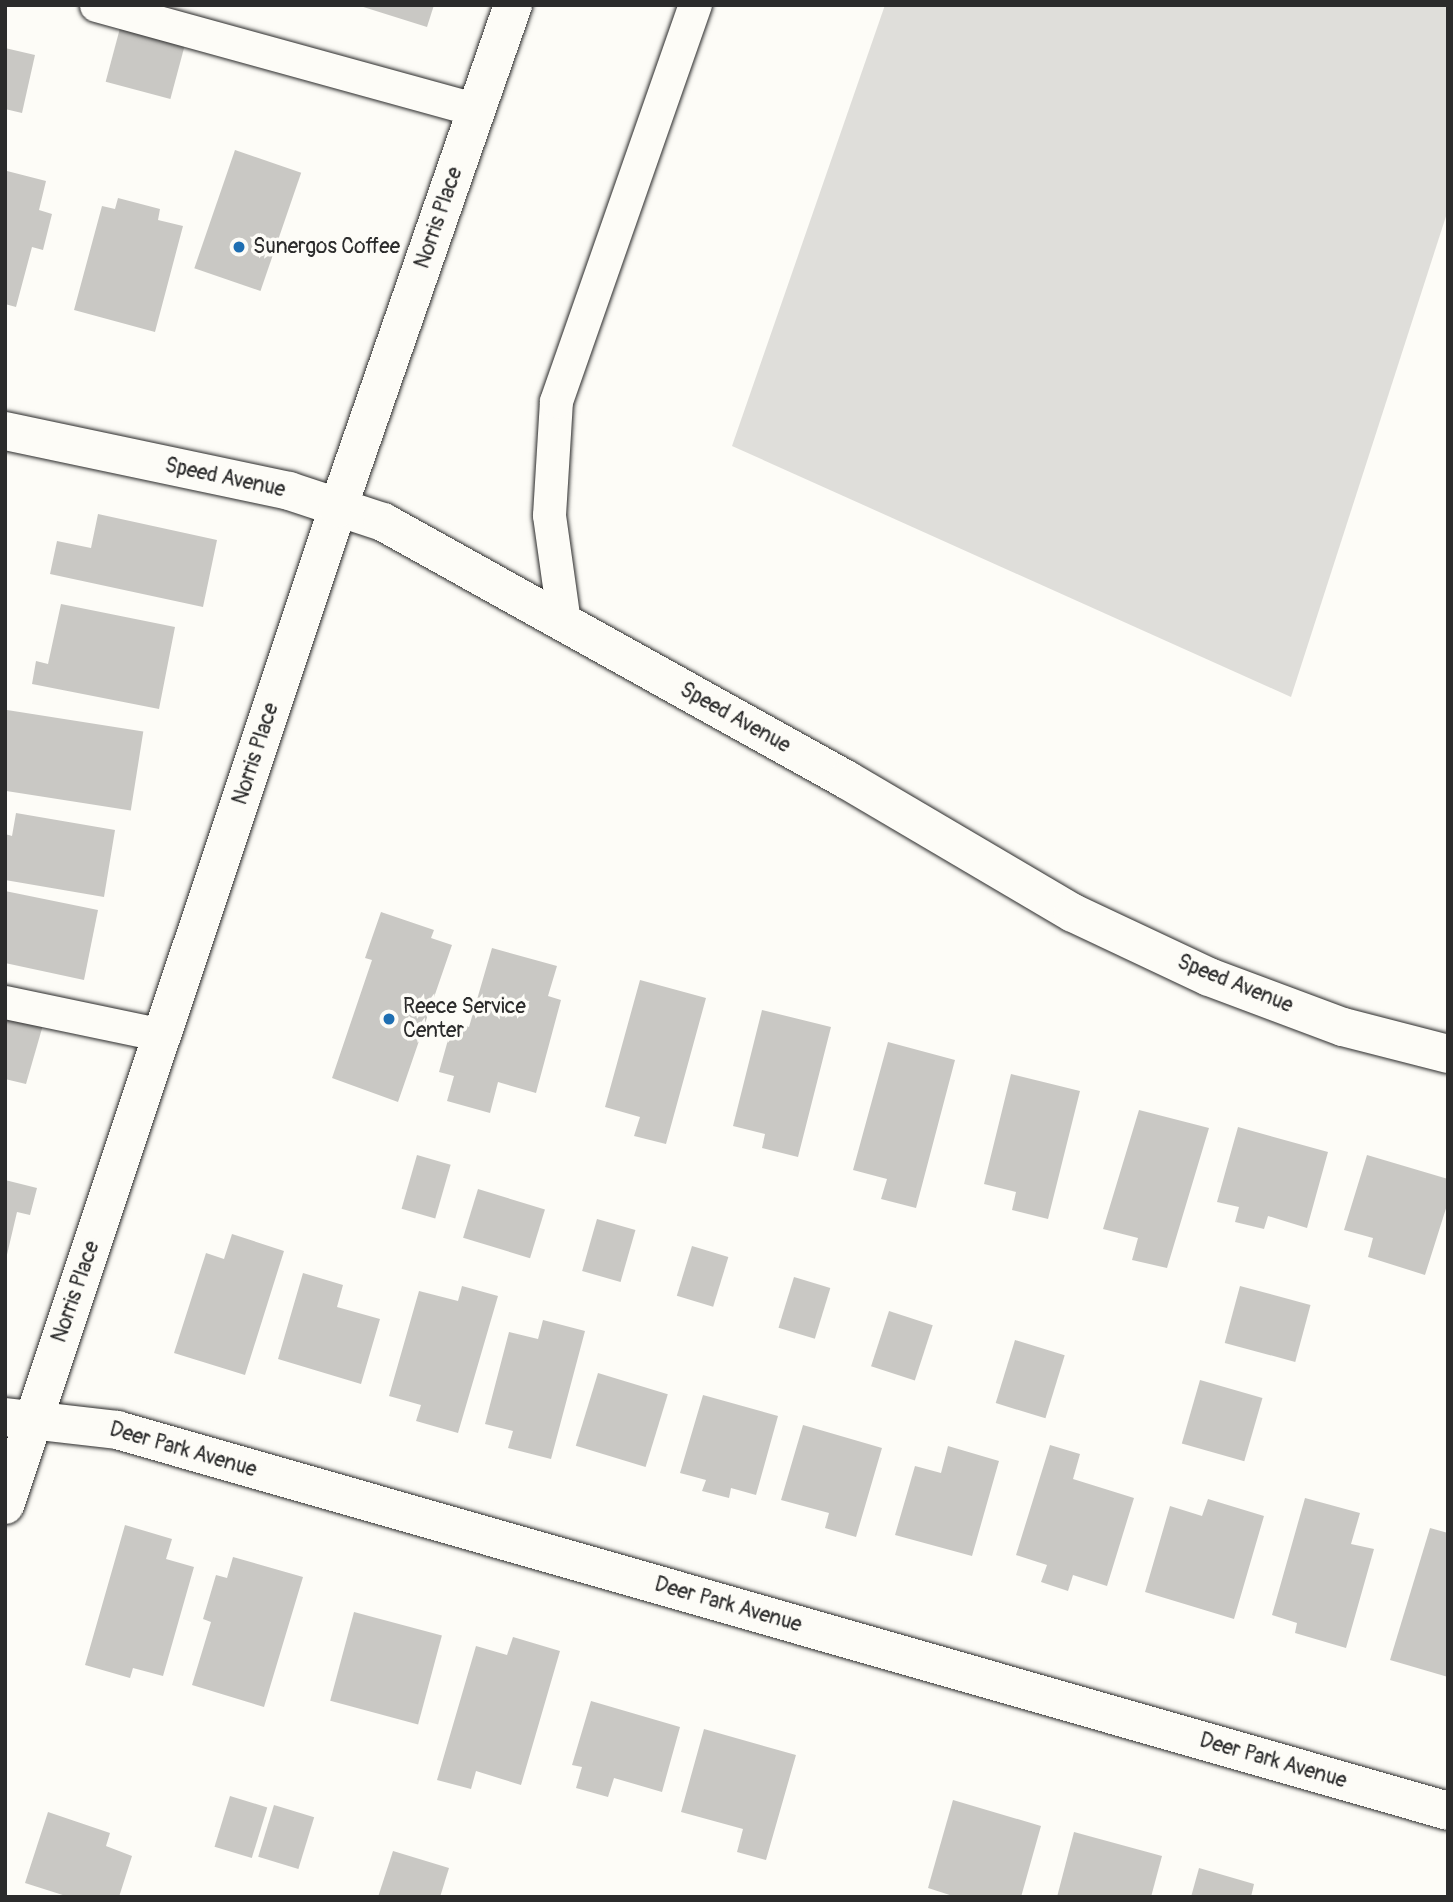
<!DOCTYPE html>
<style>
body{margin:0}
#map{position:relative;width:1453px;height:1902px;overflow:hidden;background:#fdfcf7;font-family:Pangolin,sans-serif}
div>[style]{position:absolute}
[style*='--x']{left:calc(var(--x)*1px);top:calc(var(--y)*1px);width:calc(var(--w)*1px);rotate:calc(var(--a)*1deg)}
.green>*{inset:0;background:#dfdeda}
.building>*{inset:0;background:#c9c8c4;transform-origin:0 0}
.roads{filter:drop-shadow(0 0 2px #2b2b2b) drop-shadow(0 0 2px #2b2b2b)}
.lane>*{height:33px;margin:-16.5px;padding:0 16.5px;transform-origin:16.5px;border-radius:16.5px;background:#fdfcf7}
.street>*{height:38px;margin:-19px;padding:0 19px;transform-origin:19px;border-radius:19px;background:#fdfcf7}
.dots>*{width:19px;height:19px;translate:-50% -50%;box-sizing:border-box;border:4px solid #fdfcf7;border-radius:50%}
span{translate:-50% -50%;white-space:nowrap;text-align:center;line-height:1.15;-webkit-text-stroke:7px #fdfcf7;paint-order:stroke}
.street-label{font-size:21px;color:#2b2b2b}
.poi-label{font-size:21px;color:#2b2b2b}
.left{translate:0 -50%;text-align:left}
.frame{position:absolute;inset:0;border:7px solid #2b2b2b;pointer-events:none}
</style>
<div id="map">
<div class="green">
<i style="clip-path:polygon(885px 5px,1448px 5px,1448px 210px,1291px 697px,732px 446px)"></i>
</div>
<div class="building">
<i style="clip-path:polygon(357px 5px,434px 5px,427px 27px)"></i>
<i style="left:123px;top:17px;width:67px;height:67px;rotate:15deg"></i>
<i style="clip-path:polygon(5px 48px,35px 55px,22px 113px,5px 109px)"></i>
<i style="left:235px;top:150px;width:70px;height:125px;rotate:19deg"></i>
<i style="clip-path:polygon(7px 171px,46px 181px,39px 210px,52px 214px,43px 250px,32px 247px,16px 307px,5px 304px)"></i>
<i style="clip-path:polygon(118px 198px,160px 209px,158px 220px,183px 226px,155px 332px,74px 310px,102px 206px,115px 209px)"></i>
<i style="clip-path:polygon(98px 514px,217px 540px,203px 607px,50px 574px,57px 541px,91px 548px)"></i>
<i style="clip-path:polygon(61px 604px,175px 627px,159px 709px,32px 684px,36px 661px,48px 664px)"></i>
<i style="left:7px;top:710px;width:138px;height:80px;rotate:9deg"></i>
<i style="clip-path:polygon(16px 813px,115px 830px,104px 897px,5px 880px,5px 834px,12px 836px)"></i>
<i style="clip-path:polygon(5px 891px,98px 910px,84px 980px,5px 963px)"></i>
<i style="clip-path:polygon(381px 912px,434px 930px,431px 938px,452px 945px,398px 1102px,332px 1078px,372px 960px,365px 958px)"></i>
<i style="clip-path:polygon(492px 948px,557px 966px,548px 996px,561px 1000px,536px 1093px,498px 1082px,490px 1113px,447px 1101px,454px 1076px,439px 1072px,453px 1022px,469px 1027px)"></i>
<i style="clip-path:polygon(640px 980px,706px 998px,666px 1144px,634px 1136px,640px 1117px,605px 1107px)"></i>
<i style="clip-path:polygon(762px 1010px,831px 1027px,798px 1157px,762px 1148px,765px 1134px,733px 1126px)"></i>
<i style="clip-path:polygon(5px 1015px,43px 1025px,26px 1084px,5px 1079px)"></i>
<i style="clip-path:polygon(888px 1042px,955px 1060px,916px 1208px,881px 1199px,887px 1179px,853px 1170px)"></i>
<i style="clip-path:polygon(1011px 1074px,1080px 1091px,1048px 1219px,1012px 1210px,1016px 1192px,984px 1184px)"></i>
<i style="clip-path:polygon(1139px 1110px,1209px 1128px,1167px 1268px,1132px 1260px,1138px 1238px,1103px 1229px)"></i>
<i style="clip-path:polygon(1238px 1127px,1328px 1152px,1307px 1228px,1268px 1216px,1264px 1229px,1235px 1222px,1239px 1207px,1217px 1202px)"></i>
<i style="left:417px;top:1155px;width:35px;height:56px;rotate:16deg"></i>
<i style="clip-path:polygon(1367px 1155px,1448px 1179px,1448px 1202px,1425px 1275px,1368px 1257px,1373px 1238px,1344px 1230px)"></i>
<i style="clip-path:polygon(5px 1180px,37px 1188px,30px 1215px,17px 1212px,6px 1259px)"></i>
<i style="left:478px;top:1189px;width:70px;height:51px;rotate:17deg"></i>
<i style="left:597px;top:1219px;width:40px;height:54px;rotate:16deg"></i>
<i style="clip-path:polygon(232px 1234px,284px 1251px,245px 1375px,174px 1353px,206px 1253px,224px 1259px)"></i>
<i style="left:692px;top:1246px;width:38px;height:52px;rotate:17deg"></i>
<i style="clip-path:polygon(303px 1273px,343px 1285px,337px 1307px,380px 1319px,361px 1384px,278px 1359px)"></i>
<i style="left:794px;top:1277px;width:38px;height:53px;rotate:17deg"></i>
<i style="clip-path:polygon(462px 1286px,498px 1296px,458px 1433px,416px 1421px,421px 1405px,389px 1396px,419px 1291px,458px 1301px)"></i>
<i style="left:1240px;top:1286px;width:73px;height:59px;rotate:15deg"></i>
<i style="left:889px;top:1311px;width:46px;height:58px;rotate:18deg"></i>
<i style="clip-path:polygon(543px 1320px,585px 1331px,551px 1459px,508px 1448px,513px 1431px,485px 1424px,509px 1332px,538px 1339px)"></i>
<i style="left:1015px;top:1340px;width:52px;height:66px;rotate:17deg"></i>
<i style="left:598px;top:1373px;width:73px;height:76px;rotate:17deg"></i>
<i style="left:1200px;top:1380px;width:65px;height:66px;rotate:16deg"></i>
<i style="clip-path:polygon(703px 1395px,778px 1416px,756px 1495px,731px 1488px,729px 1498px,702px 1491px,706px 1480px,680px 1473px)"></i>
<i style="clip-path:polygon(803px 1425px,882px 1448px,856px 1537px,825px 1528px,829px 1513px,781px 1500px)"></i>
<i style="clip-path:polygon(1050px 1445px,1080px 1454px,1073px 1479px,1134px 1498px,1107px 1586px,1073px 1575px,1068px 1591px,1041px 1582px,1047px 1565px,1016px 1555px)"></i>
<i style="clip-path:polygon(948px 1446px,999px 1461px,972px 1556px,895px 1535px,915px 1466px,941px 1473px)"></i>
<i style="clip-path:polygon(1305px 1498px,1360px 1513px,1351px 1544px,1374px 1549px,1346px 1648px,1295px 1633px,1297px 1623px,1272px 1615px)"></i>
<i style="clip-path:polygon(1208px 1499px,1264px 1516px,1234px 1619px,1145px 1592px,1170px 1506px,1202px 1516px)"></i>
<i style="clip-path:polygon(125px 1525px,172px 1539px,166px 1559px,194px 1567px,163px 1676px,133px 1668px,130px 1678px,85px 1665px)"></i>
<i style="clip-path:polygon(1430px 1528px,1448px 1533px,1448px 1677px,1390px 1660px)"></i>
<i style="clip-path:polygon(233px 1557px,303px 1577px,264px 1707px,192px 1685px,211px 1622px,203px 1619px,216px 1575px,227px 1578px)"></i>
<i style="left:354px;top:1612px;width:91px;height:92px;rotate:15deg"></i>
<i style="clip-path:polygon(513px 1637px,560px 1651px,521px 1785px,476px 1771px,471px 1789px,437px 1780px,476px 1646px,507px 1655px)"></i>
<i style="clip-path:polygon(591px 1701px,680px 1727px,662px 1792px,614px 1778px,608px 1797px,576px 1788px,582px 1767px,572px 1765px)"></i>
<i style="clip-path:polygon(704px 1729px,796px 1755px,766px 1860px,737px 1852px,743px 1829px,681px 1812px)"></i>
<i style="left:230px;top:1796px;width:39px;height:53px;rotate:17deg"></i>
<i style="clip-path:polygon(953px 1800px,1041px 1826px,1021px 1897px,956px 1897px,928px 1888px)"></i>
<i style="left:274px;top:1805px;width:42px;height:54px;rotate:17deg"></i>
<i style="clip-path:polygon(48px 1812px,110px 1833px,106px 1846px,132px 1856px,119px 1897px,69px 1897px,25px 1883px)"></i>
<i style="clip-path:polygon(1074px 1832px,1162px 1856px,1151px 1897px,1057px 1897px)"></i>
<i style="clip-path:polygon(393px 1851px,449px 1868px,440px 1897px,378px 1897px)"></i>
<i style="clip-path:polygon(1199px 1868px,1254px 1884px,1251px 1897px,1191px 1897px)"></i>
</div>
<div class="roads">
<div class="lane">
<i style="--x:96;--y:5;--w:395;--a:15.4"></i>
<i style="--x:564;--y:622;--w:108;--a:-98"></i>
<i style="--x:549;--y:515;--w:114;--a:-86.5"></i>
<i style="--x:556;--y:401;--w:420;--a:-70.7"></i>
<i style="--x:5;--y:1002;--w:161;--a:11.8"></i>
</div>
<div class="street">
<i style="--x:5;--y:431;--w:290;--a:11.9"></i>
<i style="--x:289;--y:491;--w:99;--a:18.3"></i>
<i style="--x:383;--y:522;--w:531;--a:29.08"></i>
<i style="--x:847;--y:780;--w:262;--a:30.5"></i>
<i style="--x:1073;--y:913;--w:150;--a:25.2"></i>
<i style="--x:1209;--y:977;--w:143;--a:20.5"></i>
<i style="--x:1343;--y:1027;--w:108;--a:14.4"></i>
<i style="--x:5;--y:1417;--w:113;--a:6.6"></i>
<i style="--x:117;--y:1430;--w:1384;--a:15.97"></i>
<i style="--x:5;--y:1505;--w:1051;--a:-71.53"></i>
<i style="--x:338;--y:508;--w:533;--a:-70.82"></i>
</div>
</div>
<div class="dots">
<i style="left:239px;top:247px;background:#1f6fb2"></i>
<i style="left:389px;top:1019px;background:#1f6fb2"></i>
</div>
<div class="street-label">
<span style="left:439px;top:218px;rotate:-71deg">Norris Place</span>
<span style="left:225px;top:478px;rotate:12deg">Speed Avenue</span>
<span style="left:735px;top:718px;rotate:29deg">Speed Avenue</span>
<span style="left:256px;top:754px;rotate:-72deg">Norris Place</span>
<span style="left:1235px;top:984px;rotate:22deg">Speed Avenue</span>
<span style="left:76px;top:1292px;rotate:-71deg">Norris Place</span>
<span style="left:183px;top:1450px;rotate:16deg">Deer Park Avenue</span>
<span style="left:728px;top:1605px;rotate:16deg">Deer Park Avenue</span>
<span style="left:1273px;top:1761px;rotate:16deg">Deer Park Avenue</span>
</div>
<div class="poi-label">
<span class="left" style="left:253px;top:247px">Sunergos Coffee</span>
<span class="left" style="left:403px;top:1019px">Reece Service<br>Center</span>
</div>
<div class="frame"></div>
</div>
